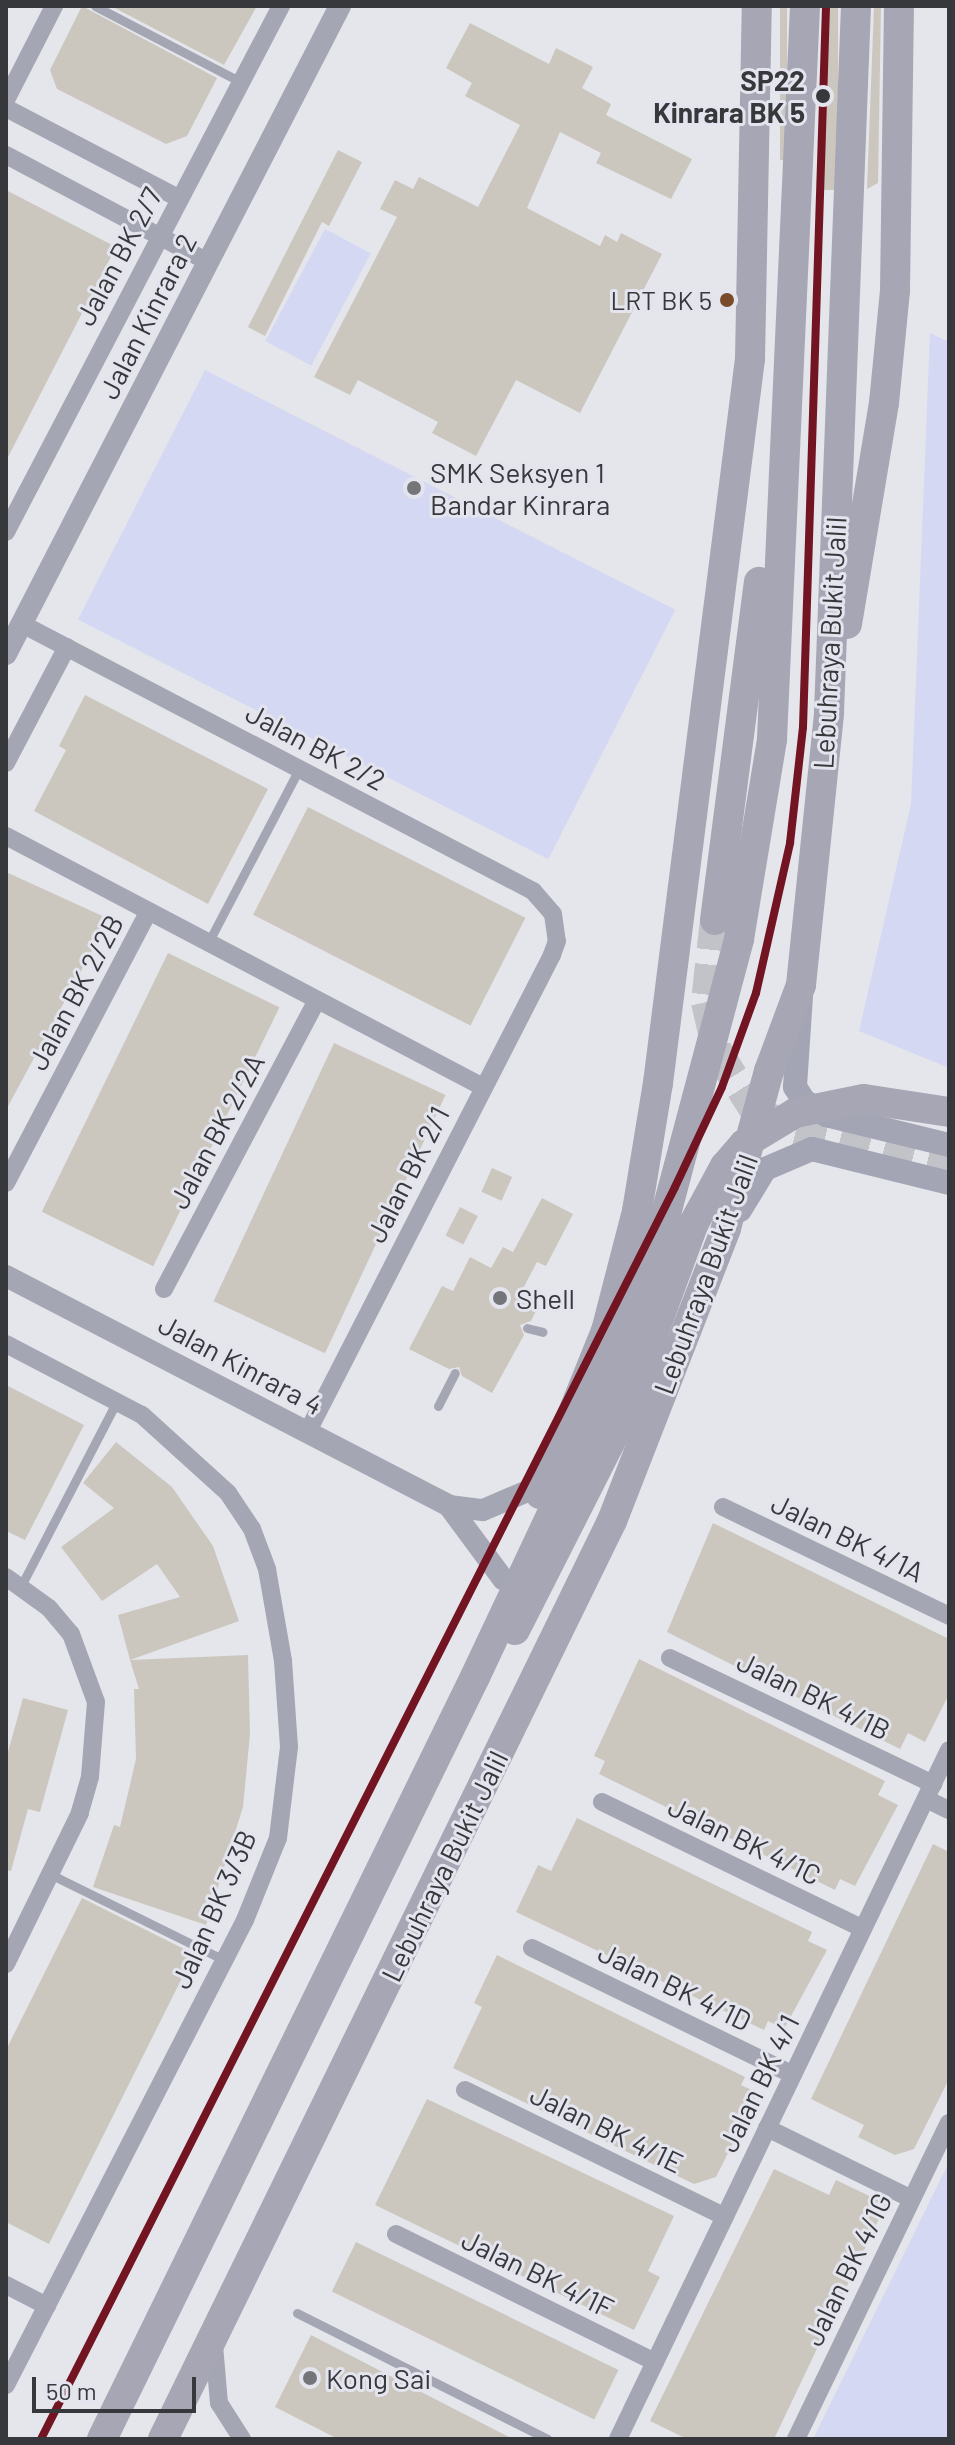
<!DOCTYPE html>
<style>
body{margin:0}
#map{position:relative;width:955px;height:2445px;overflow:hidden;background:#e5e6eb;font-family:Barlow,sans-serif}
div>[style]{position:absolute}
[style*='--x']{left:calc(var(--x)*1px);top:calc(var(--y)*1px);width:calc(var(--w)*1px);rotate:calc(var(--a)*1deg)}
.green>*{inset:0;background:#d5d8f3;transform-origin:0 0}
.building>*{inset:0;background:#cbc7be;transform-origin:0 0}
.trunk-tunnel>*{height:30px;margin-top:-15px;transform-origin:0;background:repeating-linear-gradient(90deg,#c2c3c8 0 30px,transparent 0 45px)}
.service>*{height:9px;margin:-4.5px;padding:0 4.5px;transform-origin:4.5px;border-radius:4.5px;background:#a5a6b4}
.minor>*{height:18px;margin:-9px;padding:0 9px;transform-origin:9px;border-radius:9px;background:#a5a6b4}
.tertiary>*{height:22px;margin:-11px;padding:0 11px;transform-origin:11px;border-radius:11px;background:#a5a6b4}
.secondary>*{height:24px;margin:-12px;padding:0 12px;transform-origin:12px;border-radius:12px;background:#a4a5b4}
.trunk>*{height:30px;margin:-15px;padding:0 15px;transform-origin:15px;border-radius:15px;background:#a6a6b4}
.trunk-bridge>*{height:30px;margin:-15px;padding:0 15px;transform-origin:15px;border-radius:15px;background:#a6a6b4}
.rail-1>*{height:8px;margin:-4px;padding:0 4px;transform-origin:4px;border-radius:4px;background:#721422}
.dots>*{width:22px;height:22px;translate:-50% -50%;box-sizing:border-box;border:4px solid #e3e4ed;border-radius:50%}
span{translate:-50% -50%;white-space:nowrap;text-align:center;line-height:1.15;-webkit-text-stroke:6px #e3e4ed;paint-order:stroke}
.bus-label{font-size:26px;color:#37383b}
.right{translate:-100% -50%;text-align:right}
.stop-label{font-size:28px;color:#37383b;font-weight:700}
.street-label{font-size:28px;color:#37383b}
.poi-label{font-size:28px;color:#37383b}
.left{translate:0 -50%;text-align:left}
.frame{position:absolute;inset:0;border:8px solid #37383b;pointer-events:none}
.scale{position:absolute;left:32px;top:2377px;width:164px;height:36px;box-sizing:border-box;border:4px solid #37383b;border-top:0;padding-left:10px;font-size:24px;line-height:28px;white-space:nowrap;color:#37383b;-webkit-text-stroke:6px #e3e4ed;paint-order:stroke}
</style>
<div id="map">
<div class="green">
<i style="left:325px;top:229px;width:52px;height:127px;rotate:28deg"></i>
<i style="clip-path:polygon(930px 333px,949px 342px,949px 1068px,859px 1031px,911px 804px)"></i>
<i style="left:205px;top:370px;width:528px;height:280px;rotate:27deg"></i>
<i style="clip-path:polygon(949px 2162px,949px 2439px,813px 2439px)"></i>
</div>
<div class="building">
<i style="clip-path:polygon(82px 6px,217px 78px,187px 136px,166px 144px,57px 89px,50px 70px)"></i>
<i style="clip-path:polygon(111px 6px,257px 6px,224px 65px)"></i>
<i style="left:780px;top:6px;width:7px;height:154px"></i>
<i style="left:823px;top:6px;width:15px;height:184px"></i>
<i style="clip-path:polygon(874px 6px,881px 6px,878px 183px,867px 189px)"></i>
<i style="clip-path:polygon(470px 23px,549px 64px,556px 48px,593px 67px,582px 88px,611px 104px,606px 115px,692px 159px,671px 199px,596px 163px,601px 153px,560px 132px,527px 208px,600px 246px,605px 235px,617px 242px,621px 233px,662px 254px,580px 413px,516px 380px,476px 456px,432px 433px,438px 422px,358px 380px,350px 395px,314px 377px,397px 217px,380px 209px,395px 180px,413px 189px,419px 177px,478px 207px,520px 125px,465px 96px,472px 83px,446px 68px)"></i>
<i style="clip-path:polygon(338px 150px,362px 162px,329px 226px,322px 222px,265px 336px,248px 327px)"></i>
<i style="clip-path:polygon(6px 190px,116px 247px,6px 461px)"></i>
<i style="clip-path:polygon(85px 695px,268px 789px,208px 904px,34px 811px,66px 750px,59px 746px)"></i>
<i style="left:308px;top:807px;width:244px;height:121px;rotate:27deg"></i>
<i style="clip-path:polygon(6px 872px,109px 919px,6px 1110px)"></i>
<i style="left:168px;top:953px;width:124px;height:288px;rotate:26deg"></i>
<i style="left:334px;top:1043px;width:123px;height:285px;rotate:25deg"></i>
<i style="left:492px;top:1168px;width:22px;height:26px;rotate:24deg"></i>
<i style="clip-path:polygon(542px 1198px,573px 1214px,546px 1266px,537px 1262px,520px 1294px,539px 1305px,531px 1321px,520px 1325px,524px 1335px,492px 1393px,462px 1376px,459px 1367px,449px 1369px,409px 1349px,442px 1286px,453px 1291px,470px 1257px,491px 1268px,503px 1247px,513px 1252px)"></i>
<i style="left:460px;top:1207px;width:20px;height:32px;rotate:27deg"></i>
<i style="clip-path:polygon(6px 1385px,84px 1425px,25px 1540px,6px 1531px)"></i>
<i style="clip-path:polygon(116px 1442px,172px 1487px,213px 1546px,239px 1621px,130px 1660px,118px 1615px,180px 1597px,157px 1564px,102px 1601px,61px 1547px,114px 1508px,83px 1483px)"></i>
<i style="clip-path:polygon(713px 1523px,949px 1639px,949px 1694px,925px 1742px,908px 1733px,900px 1749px,667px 1632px)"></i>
<i style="clip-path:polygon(248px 1655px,250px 1734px,243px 1807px,206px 1925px,93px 1887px,114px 1825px,120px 1827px,136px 1759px,134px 1689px,139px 1689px,130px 1660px)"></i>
<i style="clip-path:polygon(639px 1659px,885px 1781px,878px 1795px,898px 1805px,855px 1886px,840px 1879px,835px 1890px,599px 1774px,605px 1761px,594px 1756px)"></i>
<i style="clip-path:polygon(23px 1698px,68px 1710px,40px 1812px,28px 1809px,11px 1871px,6px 1870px,6px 1759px)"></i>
<i style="clip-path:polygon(577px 1818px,812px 1932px,808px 1941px,827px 1950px,784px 2029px,768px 2021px,764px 2030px,516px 1912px,538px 1865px,551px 1871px)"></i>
<i style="clip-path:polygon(933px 1844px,949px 1852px,949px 2079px,914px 2149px,895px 2155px,858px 2137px,864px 2125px,811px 2099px)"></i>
<i style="clip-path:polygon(82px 1898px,194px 1954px,49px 2244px,6px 2222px,6px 2050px)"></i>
<i style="clip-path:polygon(497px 1955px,745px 2077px,741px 2085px,758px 2093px,716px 2177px,694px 2184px,453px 2068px,482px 2007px,474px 2003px)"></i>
<i style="clip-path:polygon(427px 2099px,674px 2216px,648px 2271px,660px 2277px,634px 2330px,375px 2205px)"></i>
<i style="clip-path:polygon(774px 2169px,829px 2195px,836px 2180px,886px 2204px,774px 2439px,687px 2439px,650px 2421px)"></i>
<i style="left:356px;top:2242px;width:292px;height:55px;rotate:26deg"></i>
<i style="clip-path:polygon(311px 2335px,429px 2396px,513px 2439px,338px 2439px,275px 2407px)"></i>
</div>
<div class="trunk-tunnel">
<i style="--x:715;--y:920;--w:82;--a:96.3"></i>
<i style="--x:706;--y:1002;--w:50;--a:77.3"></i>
<i style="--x:717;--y:1051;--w:71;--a:57.7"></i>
<i style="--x:755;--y:1111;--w:45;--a:24.9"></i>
<i style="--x:796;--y:1130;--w:158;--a:14.7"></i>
</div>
<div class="service">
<i style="--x:95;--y:6;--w:165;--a:27.5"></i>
<i style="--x:208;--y:943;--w:196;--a:-62.4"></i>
<i style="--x:527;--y:1328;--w:16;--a:14"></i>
<i style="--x:438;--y:1406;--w:37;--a:-63"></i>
<i style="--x:21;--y:1586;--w:208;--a:-62.6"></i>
<i style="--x:52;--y:1875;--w:192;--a:26.3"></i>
<i style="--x:297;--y:2313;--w:280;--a:26.7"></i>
</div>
<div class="minor">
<i style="--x:6;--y:100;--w:106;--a:-62.9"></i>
<i style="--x:6;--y:108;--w:196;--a:27.6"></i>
<i style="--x:6;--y:155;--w:229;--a:27.9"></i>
<i style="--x:6;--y:532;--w:594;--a:-62.4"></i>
<i style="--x:22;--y:624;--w:577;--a:27.59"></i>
<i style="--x:533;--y:891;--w:30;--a:49"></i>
<i style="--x:553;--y:914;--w:27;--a:82"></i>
<i style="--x:557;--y:941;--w:15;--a:110"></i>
<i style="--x:552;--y:955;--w:537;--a:117.14"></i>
<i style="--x:6;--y:763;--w:131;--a:-62.3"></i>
<i style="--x:6;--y:836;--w:539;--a:27.75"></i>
<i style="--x:6;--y:1183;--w:307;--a:-62.3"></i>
<i style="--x:164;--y:1289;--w:327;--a:-62.1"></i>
<i style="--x:6;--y:1344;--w:153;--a:27.6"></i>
<i style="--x:142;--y:1415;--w:116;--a:42.2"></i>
<i style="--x:228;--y:1493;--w:43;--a:56.3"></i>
<i style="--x:252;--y:1529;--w:43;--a:69.4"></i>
<i style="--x:267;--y:1569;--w:93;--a:80.1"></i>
<i style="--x:283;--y:1661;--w:86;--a:86"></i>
<i style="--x:289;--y:1747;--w:92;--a:96.9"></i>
<i style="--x:278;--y:1838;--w:88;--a:111.9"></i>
<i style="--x:245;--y:1920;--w:523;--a:117.2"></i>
<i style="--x:723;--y:1507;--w:251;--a:25.7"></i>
<i style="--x:6;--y:1577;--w:53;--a:35.8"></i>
<i style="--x:49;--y:1608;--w:34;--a:50"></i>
<i style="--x:71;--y:1634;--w:72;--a:69.8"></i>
<i style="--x:96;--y:1702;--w:75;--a:94.6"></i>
<i style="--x:90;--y:1777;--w:37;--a:106"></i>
<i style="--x:80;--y:1813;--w:168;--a:116.1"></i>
<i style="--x:670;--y:1658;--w:292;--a:25.6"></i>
<i style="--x:926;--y:1799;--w:25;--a:26"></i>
<i style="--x:602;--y:1802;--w:290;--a:25.9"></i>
<i style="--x:532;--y:1948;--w:290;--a:25.9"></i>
<i style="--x:465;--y:2090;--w:289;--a:26"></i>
<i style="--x:767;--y:2128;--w:161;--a:26.1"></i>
<i style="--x:396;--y:2234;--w:289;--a:26.3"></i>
<i style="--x:6;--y:2285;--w:46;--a:27.1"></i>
<i style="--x:214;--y:2345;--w:58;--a:85.1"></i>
<i style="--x:219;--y:2403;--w:43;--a:57.4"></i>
<i style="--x:618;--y:2439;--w:764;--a:-64.34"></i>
<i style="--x:796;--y:2439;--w:351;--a:-64.2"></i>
</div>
<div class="tertiary">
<i style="--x:6;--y:654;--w:729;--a:-62.73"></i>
<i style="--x:6;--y:1276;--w:499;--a:27.4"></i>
<i style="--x:449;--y:1506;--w:91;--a:53.5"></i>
<i style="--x:449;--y:1506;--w:34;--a:7"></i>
<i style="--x:483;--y:1510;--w:66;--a:-23.1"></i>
</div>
<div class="secondary">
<i style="--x:801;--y:996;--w:91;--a:93.8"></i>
<i style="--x:795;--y:1087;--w:17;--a:57"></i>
<i style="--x:804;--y:1101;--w:26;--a:32"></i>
<i style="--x:826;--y:1115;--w:127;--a:13.7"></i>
<i style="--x:740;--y:1210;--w:48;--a:-58.6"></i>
<i style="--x:765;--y:1169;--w:51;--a:-23.1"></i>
<i style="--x:812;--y:1149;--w:141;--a:13.9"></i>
</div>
<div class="trunk">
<i style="--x:847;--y:624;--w:224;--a:-80.5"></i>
<i style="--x:884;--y:403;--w:114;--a:-84.4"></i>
<i style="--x:895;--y:290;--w:284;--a:-89.2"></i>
<i style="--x:715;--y:920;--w:341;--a:-82.6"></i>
<i style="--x:540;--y:1494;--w:176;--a:-68"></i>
<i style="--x:606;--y:1331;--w:124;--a:-75.5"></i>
<i style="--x:637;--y:1211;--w:130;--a:-80.7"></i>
<i style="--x:658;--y:1083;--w:730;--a:-82.76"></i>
<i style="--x:750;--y:359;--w:353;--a:-88.9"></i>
<i style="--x:515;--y:1630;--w:234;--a:-63.1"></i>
<i style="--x:102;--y:2439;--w:848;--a:-63.92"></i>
<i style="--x:475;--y:1677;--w:277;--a:-64.8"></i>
<i style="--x:593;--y:1426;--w:147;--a:-68.9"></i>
<i style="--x:646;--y:1289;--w:362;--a:-75.1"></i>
<i style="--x:739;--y:939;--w:203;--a:-80.6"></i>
<i style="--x:772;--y:739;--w:734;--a:-87.42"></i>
<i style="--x:163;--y:2439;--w:1022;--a:-63.94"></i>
<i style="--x:612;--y:1521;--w:314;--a:-68.7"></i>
<i style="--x:726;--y:1228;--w:163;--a:-74.7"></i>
<i style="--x:769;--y:1071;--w:92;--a:-69.6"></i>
<i style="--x:801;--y:985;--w:274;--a:-84.1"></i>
<i style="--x:829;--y:712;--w:707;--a:-87.81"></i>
</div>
<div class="trunk-bridge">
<i style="--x:621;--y:1421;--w:211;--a:-69.8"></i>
<i style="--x:694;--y:1223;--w:65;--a:-61.5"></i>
<i style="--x:725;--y:1166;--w:29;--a:-49"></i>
<i style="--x:744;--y:1144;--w:60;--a:-31.3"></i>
<i style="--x:795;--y:1113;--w:70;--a:-11.5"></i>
<i style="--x:864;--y:1099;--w:86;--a:8.7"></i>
</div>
<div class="rail-1">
<i style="--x:41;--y:2439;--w:1403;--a:-63.14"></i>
<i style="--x:675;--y:1187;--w:110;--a:-64.8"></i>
<i style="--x:722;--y:1087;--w:100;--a:-70.1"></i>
<i style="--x:756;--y:993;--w:154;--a:-77.2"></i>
<i style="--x:790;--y:843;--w:117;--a:-83.6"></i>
<i style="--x:803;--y:727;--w:721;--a:-88.17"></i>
</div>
<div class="dots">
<i style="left:823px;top:96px;background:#37383b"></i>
<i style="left:727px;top:300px;background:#7a4b2a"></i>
<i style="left:414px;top:488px;background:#747579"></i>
<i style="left:500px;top:1298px;background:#747579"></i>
<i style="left:310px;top:2378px;background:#747579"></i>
</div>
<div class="bus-label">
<span class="right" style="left:712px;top:300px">LRT BK 5</span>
</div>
<div class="stop-label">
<span class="right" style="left:805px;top:96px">SP22<br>Kinrara BK 5</span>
</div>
<div class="street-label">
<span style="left:118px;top:256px;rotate:-62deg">Jalan BK 2/7</span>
<span style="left:147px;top:316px;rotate:-63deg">Jalan Kinrara 2</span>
<span style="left:829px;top:643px;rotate:-87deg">Lebuhraya Bukit Jalil</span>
<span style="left:316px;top:746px;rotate:28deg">Jalan BK 2/2</span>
<span style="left:75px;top:992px;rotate:-62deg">Jalan BK 2/2B</span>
<span style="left:216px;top:1131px;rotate:-62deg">Jalan BK 2/2A</span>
<span style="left:407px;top:1174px;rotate:-63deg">Jalan BK 2/1</span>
<span style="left:705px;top:1274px;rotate:-70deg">Lebuhraya Bukit Jalil</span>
<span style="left:241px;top:1364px;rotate:28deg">Jalan Kinrara 4</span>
<span style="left:848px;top:1537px;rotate:26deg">Jalan BK 4/1A</span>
<span style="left:814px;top:1695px;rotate:26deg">Jalan BK 4/1B</span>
<span style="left:745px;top:1840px;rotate:26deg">Jalan BK 4/1C</span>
<span style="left:444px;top:1866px;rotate:-64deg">Lebuhraya Bukit Jalil</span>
<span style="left:213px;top:1909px;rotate:-66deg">Jalan BK 3/3B</span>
<span style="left:675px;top:1986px;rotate:26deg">Jalan BK 4/1D</span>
<span style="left:758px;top:2083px;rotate:-64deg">Jalan BK 4/1</span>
<span style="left:607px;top:2128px;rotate:26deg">Jalan BK 4/1E</span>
<span style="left:847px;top:2269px;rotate:-64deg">Jalan BK 4/1G</span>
<span style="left:538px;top:2273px;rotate:26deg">Jalan BK 4/1F</span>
</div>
<div class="poi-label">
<span class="left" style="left:430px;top:488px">SMK Seksyen 1<br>Bandar Kinrara</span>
<span class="left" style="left:516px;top:1298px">Shell</span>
<span class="left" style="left:326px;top:2378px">Kong Sai</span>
</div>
<div class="frame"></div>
<div class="scale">50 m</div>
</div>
